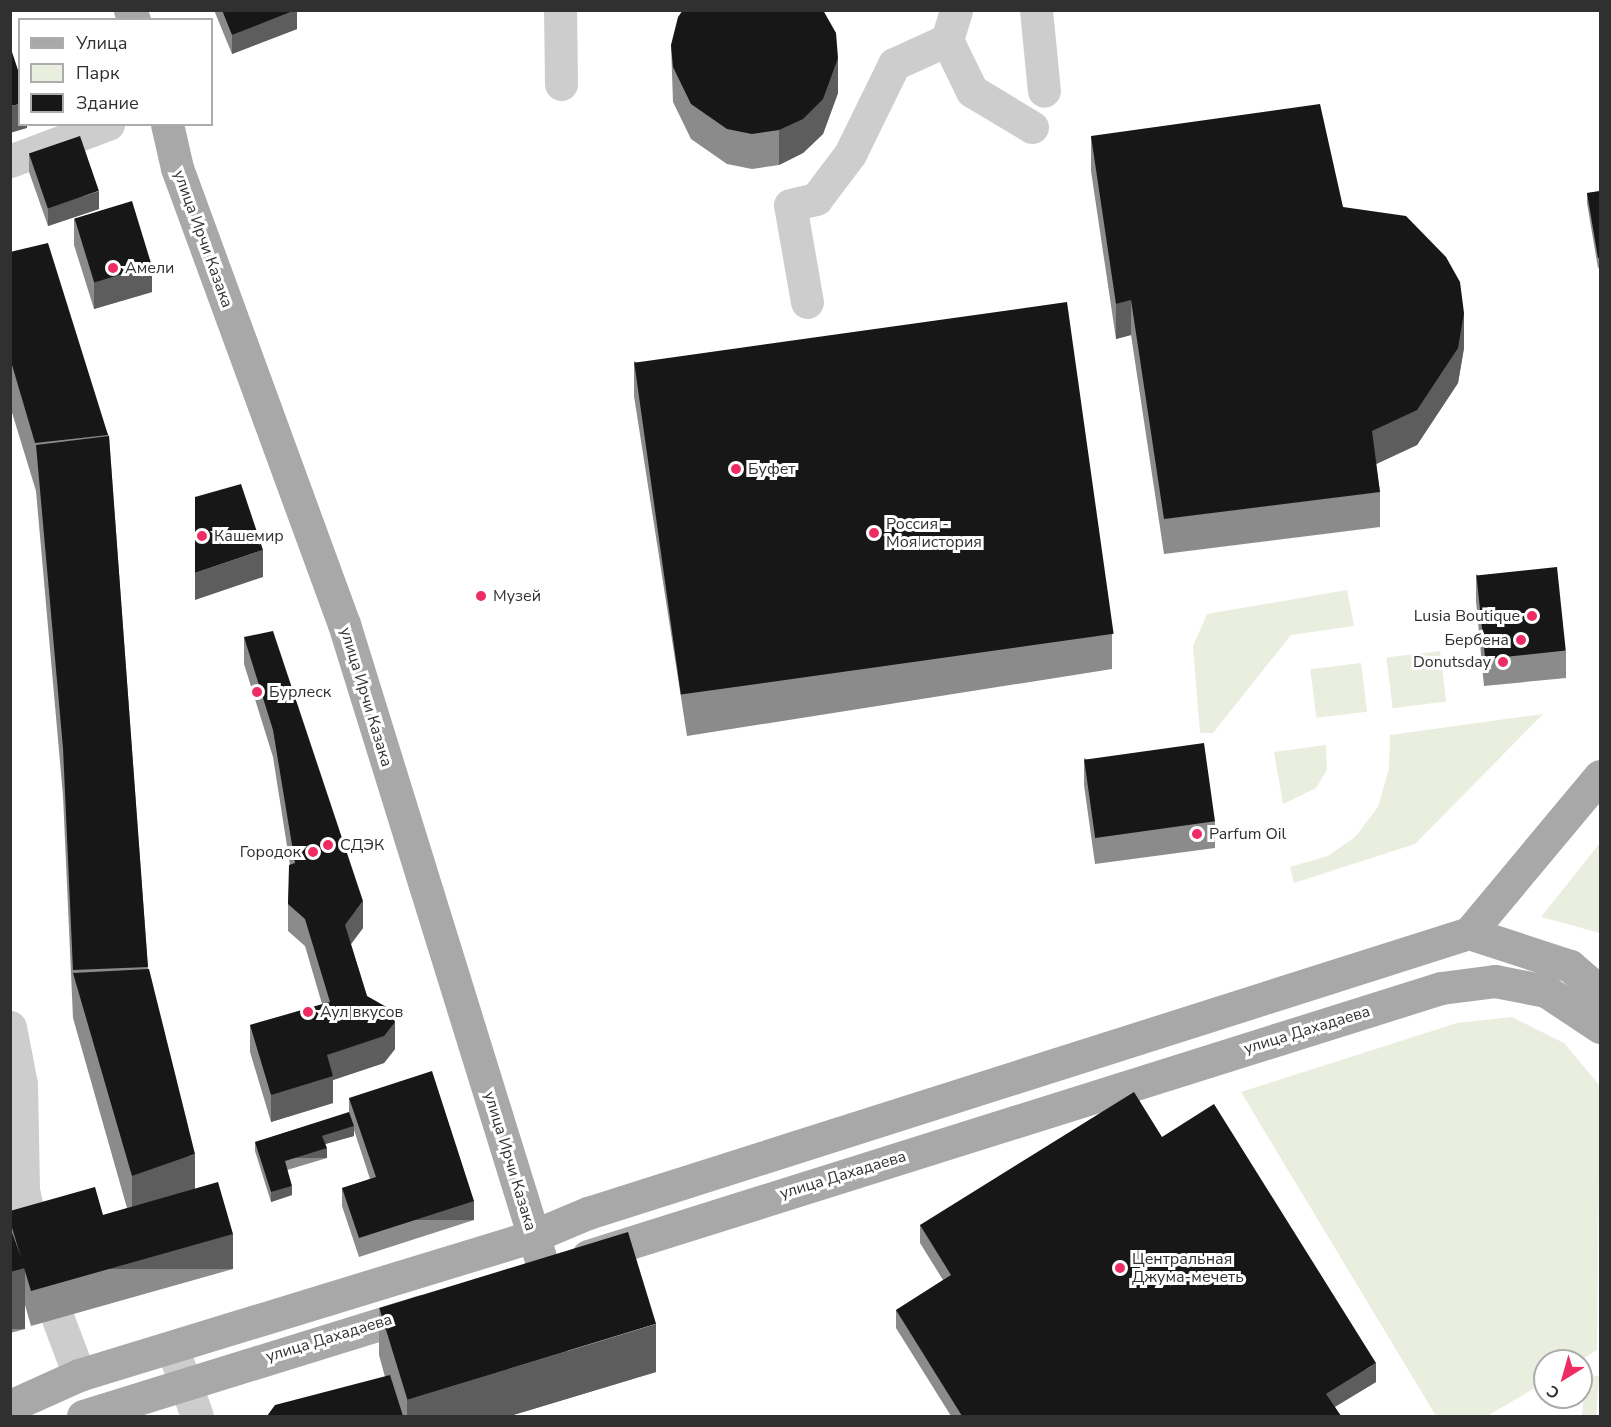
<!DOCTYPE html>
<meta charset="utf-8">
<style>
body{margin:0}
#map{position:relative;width:1611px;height:1427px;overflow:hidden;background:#fff;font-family:"Nunito Sans",sans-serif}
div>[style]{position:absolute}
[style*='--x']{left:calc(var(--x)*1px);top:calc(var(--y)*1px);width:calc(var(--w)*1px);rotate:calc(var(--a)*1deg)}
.green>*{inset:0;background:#eaeede;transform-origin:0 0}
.minor>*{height:33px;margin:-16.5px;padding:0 16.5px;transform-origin:16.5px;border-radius:16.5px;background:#cdcdcd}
.major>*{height:33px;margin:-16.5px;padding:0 16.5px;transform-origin:16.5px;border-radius:16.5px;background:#a8a8a8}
.wall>*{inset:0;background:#8b8b8b}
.shaded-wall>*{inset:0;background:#5d5d5d;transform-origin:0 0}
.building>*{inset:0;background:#171717;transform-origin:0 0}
.dots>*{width:16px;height:16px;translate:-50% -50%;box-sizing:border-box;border:3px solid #fff;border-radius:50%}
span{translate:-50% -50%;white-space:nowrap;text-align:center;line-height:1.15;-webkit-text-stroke:6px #fff;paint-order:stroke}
.street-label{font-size:16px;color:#303030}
.poi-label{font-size:16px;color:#303030}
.left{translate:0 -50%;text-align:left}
.right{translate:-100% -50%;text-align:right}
.frame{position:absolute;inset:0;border:12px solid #303030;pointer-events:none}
.legend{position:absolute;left:18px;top:18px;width:195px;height:108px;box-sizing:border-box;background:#fff;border:2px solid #acacac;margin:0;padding:8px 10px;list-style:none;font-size:18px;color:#303030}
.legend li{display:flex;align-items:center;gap:12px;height:30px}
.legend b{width:30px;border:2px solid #acacac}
.north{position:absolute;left:1533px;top:1349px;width:60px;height:60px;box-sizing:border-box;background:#fff;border:2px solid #acacac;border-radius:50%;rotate:217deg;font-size:16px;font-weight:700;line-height:24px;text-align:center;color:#303030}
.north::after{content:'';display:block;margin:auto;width:21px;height:27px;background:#ef2b63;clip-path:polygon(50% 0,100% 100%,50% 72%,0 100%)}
</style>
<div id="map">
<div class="green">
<i style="clip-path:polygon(1347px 590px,1354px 626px,1291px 635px,1213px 733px,1200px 733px,1193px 646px,1207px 614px)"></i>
<i style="left:1440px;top:651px;width:51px;height:54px;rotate:83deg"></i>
<i style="left:1361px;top:663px;width:49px;height:51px;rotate:83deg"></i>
<i style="clip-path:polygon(1543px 714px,1415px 844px,1294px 883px,1290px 867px,1328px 856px,1355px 837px,1378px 807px,1389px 768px,1390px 735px)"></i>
<i style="clip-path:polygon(1326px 745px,1327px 770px,1316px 788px,1283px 804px,1274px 752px)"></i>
<i style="clip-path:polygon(1600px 843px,1600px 933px,1541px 917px)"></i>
<i style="clip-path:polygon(1512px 1017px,1564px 1043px,1600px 1086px,1597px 1350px,1579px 1361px,1545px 1361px,1545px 1382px,1487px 1416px,1436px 1416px,1241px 1092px,1457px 1023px)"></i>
<i style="left:1585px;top:1375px;width:14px;height:41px;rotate:4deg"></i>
</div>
<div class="minor">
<i style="--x:560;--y:10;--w:74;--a:89.2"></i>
<i style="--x:1036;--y:10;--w:81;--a:84.4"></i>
<i style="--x:947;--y:40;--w:57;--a:63.9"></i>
<i style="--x:972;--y:91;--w:70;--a:31"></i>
<i style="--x:10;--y:161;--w:105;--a:-20.7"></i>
<i style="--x:807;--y:302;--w:98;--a:-99.9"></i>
<i style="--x:790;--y:205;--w:27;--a:-13"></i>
<i style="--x:816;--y:199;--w:56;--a:-52.9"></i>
<i style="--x:850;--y:154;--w:100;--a:-63.9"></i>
<i style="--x:894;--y:64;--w:58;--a:-24.4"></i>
<i style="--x:947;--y:40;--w:31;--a:-73"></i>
<i style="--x:10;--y:1027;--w:58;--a:79.1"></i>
<i style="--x:21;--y:1084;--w:106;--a:88.9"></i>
<i style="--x:23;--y:1190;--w:50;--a:77.3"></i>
<i style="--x:58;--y:1319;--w:60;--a:69.4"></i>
<i style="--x:172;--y:1347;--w:73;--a:70.1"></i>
</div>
<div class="major">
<i style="--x:130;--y:10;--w:11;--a:68"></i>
<i style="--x:167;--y:124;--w:45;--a:77.2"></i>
<i style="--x:177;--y:168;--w:486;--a:69.9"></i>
<i style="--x:344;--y:624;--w:683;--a:72.79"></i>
<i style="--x:1469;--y:933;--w:204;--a:-50.2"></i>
<i style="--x:588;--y:1256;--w:894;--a:-17.44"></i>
<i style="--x:1441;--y:988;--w:54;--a:-7.4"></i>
<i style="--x:1495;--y:981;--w:52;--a:11.1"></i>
<i style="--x:1546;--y:991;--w:65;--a:33.7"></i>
<i style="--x:10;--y:1406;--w:76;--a:-24.2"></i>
<i style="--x:79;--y:1375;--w:475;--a:-17"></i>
<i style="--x:533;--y:1236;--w:60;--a:-22.7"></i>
<i style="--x:588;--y:1213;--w:924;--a:-17.63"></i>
<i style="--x:1469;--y:933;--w:106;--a:18.1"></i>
<i style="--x:1570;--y:966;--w:40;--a:41"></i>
<i style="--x:83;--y:1416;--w:355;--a:-17.2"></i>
</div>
<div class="wall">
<i style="clip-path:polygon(214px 10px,297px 10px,297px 29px,232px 54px)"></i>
<i style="clip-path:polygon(671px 45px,838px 93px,823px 134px,803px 153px,779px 165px,752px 169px,727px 164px,691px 139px,673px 102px)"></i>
<i style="clip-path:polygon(1091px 136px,1343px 207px,1464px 348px,1458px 383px,1417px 445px,1376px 464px,1380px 492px,1380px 527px,1164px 554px,1131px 335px,1116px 339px,1091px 171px)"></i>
<i style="clip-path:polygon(29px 153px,99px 209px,48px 226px,29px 172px)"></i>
<i style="clip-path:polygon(1600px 191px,1600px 267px,1598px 268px,1587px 203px,1587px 193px)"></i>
<i style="clip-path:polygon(74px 218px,152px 292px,94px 309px,74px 245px)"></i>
<i style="clip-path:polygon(10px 252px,109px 436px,148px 969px,195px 1189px,233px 1269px,31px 1326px,25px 1305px,25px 1329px,10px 1333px,10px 1211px,103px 1215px,127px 1208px,73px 1018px,63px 796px,36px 491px,10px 406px)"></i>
<i style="clip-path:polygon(634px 361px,1112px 634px,1112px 669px,687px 736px,634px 396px)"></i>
<i style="clip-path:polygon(1476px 574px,1566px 651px,1566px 678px,1484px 686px,1476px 601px)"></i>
<i style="clip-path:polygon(244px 637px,363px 928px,351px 944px,367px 996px,395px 1049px,384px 1063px,333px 1080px,333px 1103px,271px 1122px,250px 1052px,250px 1025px,322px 1004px,305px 946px,288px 931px,288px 904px,290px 865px,273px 757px,244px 664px)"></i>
<i style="clip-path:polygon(1084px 758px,1215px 821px,1215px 848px,1095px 864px,1084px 785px)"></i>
<i style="clip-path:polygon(349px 1098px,474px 1220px,359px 1257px,342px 1206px,342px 1188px,370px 1179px,354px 1130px,354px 1136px,325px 1144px,327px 1158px,287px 1170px,292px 1195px,271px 1202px,255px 1151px,255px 1142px,349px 1113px)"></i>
<i style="clip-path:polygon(1162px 1137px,1376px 1382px,1335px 1407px,1341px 1416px,951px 1416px,896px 1328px,896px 1310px,943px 1280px,920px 1243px,920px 1225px)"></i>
<i style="clip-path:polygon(379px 1308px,656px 1372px,510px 1416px,267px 1416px,385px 1377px,379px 1355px)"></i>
</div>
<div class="shaded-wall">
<i style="clip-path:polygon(297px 10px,297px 29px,232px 54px,232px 35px)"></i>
<i style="clip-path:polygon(838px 58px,838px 93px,823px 134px,803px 153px,779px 165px,779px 130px)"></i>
<i style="clip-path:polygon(20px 104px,20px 124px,27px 124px,27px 128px,10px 133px,10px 106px)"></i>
<i style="clip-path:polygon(99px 191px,99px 209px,48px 226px,48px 208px)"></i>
<i style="clip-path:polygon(152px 265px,152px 292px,94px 309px,94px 282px)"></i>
<i style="clip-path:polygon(1131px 300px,1131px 335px,1116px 339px,1116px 304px)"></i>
<i style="clip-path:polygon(1464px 313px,1464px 348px,1458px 383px,1417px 445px,1372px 466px,1372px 431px)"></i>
<i style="clip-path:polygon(263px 550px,263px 577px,195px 600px,195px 573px)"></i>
<i style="clip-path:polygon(363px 901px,363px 928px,345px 952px,345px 925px)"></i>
<i style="clip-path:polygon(395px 1022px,395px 1049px,384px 1063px,333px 1080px,333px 1103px,271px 1122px,271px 1095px,327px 1055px)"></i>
<i style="clip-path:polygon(354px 1126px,354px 1136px,322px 1145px,322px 1136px)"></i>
<i style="left:327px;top:1148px;width:10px;height:44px;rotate:90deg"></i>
<i style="clip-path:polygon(195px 1154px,195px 1201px,132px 1224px,132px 1176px)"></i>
<i style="clip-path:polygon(292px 1186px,292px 1195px,271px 1202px,271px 1192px)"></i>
<i style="left:474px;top:1201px;width:19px;height:121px;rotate:90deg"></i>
<i style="left:233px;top:1234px;width:35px;height:210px;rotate:90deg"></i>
<i style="left:25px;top:1268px;width:61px;height:16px;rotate:90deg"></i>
<i style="clip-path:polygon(656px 1324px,656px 1372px,510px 1416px,407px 1416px,407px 1400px)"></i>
<i style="clip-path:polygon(1376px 1363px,1376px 1382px,1326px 1412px,1326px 1394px)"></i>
</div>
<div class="building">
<i style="clip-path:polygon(222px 10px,296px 10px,232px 35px)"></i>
<i style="clip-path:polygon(683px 10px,823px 10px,836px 33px,838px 58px,823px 99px,803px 119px,779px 130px,752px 134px,727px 129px,691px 104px,673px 67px,671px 45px,678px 17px)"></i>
<i style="clip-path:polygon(10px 46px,20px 76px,20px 104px,10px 106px)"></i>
<i style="clip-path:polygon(1320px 104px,1343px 207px,1406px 216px,1446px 257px,1460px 282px,1464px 313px,1458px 348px,1417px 410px,1372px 431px,1380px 492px,1164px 519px,1131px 300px,1116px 304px,1091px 136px)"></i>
<i style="left:80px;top:136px;width:58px;height:54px;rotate:71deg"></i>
<i style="clip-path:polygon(1600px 191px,1600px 258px,1598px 258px,1587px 193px)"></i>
<i style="left:132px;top:201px;width:67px;height:60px;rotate:73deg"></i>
<i style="clip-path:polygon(48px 243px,108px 435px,35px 443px,10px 358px,10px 252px)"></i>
<i style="left:1067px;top:302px;width:335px;height:437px;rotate:82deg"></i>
<i style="clip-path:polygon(109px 436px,148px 967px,73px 970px,63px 748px,36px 445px)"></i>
<i style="clip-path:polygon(241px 484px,263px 550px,195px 573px,195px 497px)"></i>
<i style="left:1557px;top:567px;width:84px;height:81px;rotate:84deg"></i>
<i style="clip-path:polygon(273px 631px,363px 901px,345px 925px,367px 996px,390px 1009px,395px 1022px,384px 1036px,327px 1055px,333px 1076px,271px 1095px,250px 1025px,330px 1002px,305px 919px,288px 904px,289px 865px,295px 863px,273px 730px,244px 637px)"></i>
<i style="left:1204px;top:743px;width:79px;height:121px;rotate:82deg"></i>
<i style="clip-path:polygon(149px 969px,195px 1154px,132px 1176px,73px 973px)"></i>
<i style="clip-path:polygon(432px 1071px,474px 1201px,359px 1238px,342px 1188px,376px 1177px,349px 1098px)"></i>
<i style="clip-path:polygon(1134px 1092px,1162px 1137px,1214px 1104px,1376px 1363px,1326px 1394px,1341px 1416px,962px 1416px,896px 1310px,951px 1275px,920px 1225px)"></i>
<i style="clip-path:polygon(349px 1112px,354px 1126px,322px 1136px,327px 1148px,285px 1161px,292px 1186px,271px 1192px,255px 1142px)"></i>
<i style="clip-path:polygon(218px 1182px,233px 1234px,31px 1291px,10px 1221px,10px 1211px,95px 1187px,103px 1215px)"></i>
<i style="clip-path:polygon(10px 1227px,25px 1268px,10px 1272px)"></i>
<i style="left:628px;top:1232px;width:96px;height:260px;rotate:73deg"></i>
<i style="clip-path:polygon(390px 1375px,403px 1416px,267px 1416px,275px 1405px)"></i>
</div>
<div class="dots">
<i style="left:113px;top:268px;background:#ef2b63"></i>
<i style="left:736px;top:469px;background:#ef2b63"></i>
<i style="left:874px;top:533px;background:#ef2b63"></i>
<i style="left:202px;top:536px;background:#ef2b63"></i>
<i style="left:481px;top:596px;background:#ef2b63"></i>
<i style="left:1532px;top:616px;background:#ef2b63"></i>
<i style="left:1521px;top:640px;background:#ef2b63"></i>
<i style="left:1503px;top:662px;background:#ef2b63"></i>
<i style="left:257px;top:692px;background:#ef2b63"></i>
<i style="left:1197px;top:834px;background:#ef2b63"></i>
<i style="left:328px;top:845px;background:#ef2b63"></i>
<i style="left:313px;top:852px;background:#ef2b63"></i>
<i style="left:308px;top:1012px;background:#ef2b63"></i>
<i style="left:1120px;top:1268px;background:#ef2b63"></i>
</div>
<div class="street-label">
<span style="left:203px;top:239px;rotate:70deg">улица Ирчи Казака</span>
<span style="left:366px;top:697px;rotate:73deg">улица Ирчи Казака</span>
<span style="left:1307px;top:1030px;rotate:-17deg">улица Дахадаева</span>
<span style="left:510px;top:1161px;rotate:73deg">улица Ирчи Казака</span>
<span style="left:843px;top:1175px;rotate:-17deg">улица Дахадаева</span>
<span style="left:329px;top:1338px;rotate:-17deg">улица Дахадаева</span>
</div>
<div class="poi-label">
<span class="left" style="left:125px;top:268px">Амели</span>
<span class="left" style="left:748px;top:469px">Буфет</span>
<span class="left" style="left:886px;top:533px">Россия -<br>Моя история</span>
<span class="left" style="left:214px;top:536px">Кашемир</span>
<span class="left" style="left:493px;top:596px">Музей</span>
<span class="right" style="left:1520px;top:616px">Lusia Boutique</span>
<span class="right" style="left:1509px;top:640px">Бербена</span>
<span class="right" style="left:1491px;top:662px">Donutsday</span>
<span class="left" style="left:269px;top:692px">Бурлеск</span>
<span class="left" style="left:1209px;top:834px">Parfum Oil</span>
<span class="left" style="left:340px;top:845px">СДЭК</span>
<span class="right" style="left:301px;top:852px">Городок</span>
<span class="left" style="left:320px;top:1012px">Аул вкусов</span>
<span class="left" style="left:1132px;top:1268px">Центральная<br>Джума-мечеть</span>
</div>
<div class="frame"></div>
<ul class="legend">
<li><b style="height:8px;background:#a8a8a8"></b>Улица</li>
<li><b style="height:16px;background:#eaeede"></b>Парк</li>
<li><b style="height:16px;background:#171717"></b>Здание</li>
</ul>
<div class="north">С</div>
</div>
